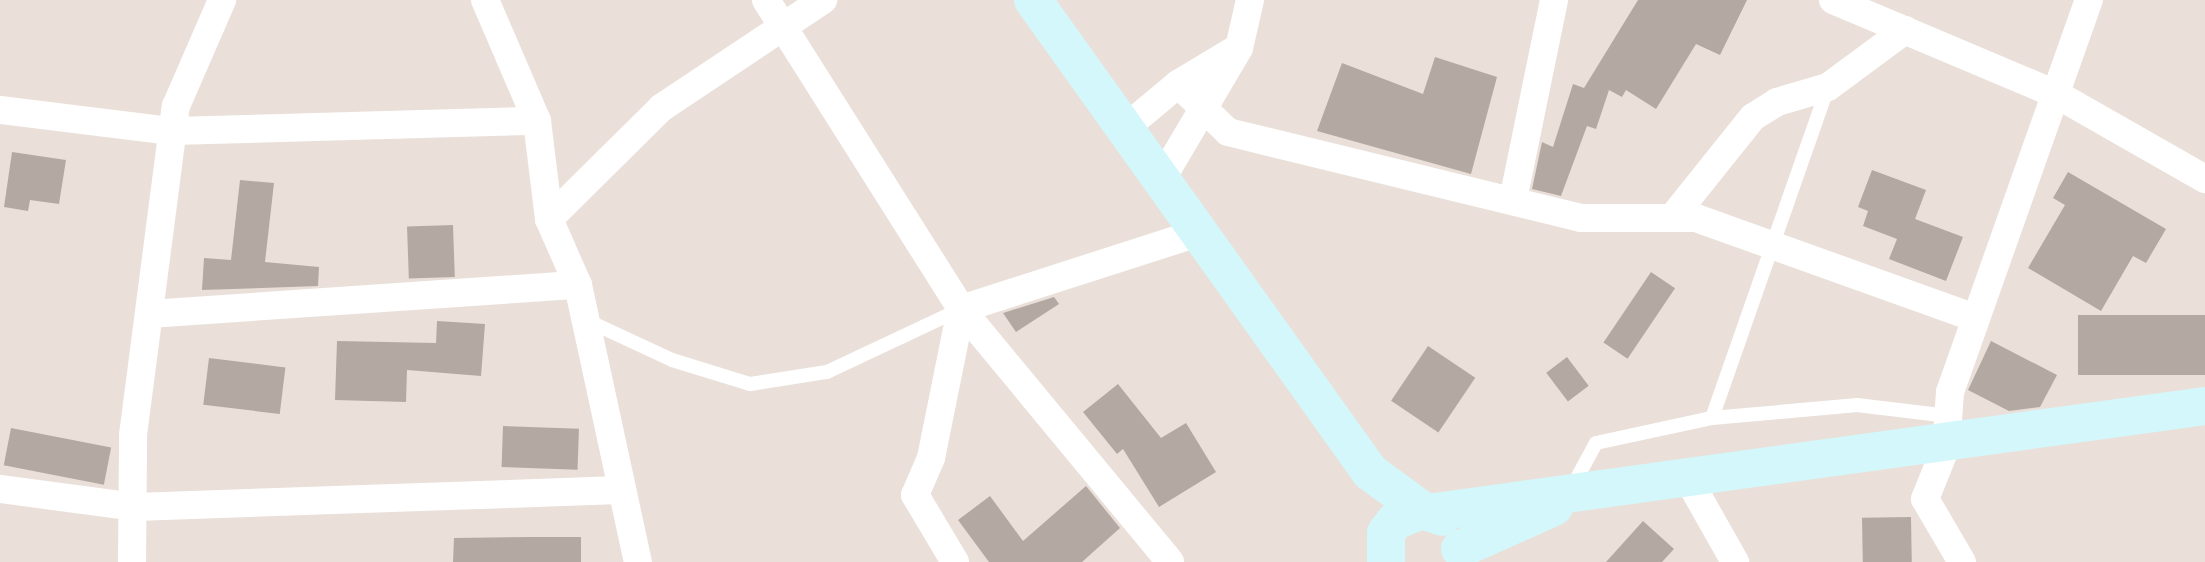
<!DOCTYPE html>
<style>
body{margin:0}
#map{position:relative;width:2205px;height:562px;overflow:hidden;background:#eae0d9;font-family:Helvetica,sans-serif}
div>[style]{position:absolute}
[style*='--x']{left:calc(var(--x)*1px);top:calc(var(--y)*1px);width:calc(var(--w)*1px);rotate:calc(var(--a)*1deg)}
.building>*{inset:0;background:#b3a9a2;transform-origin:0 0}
.lane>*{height:14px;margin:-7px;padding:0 7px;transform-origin:7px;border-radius:7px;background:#fff}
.street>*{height:28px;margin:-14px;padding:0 14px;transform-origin:14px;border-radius:14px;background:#fff}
.secondary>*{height:38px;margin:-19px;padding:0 19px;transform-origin:19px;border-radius:19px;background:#d3f7fa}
span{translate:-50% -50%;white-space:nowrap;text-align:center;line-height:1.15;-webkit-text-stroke:5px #f7ede6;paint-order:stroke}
</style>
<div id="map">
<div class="building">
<i style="clip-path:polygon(1638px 0,1747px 0,1720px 55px,1696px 44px,1656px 109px,1626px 90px,1622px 97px,1609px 90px,1596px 129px,1587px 126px,1561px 196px,1532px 189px,1542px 142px,1553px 147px,1573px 84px,1584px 88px)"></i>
<i style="clip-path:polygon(1435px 57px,1497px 77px,1471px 174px,1317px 131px,1342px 63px,1423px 94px)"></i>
<i style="clip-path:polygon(12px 152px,66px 160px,59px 204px,30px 200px,28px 211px,4px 207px)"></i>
<i style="clip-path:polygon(1872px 170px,1926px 190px,1915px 219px,1963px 237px,1946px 281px,1889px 259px,1897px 239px,1863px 226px,1868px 211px,1858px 207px)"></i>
<i style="clip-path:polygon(2068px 172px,2166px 229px,2146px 263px,2133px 256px,2101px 311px,2028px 268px,2065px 205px,2053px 198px)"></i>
<i style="clip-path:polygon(240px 180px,274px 183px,265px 262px,319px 267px,318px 286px,202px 290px,204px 258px,231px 260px)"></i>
<i style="left:453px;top:225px;width:52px;height:46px;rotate:88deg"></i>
<i style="left:1651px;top:272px;width:29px;height:85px;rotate:34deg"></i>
<i style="clip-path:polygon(1054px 297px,1059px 304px,1016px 332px,1003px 313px)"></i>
<i style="left:2205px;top:315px;width:60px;height:127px;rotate:90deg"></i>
<i style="clip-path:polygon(437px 321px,485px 324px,481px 376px,407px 370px,406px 402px,335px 400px,337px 341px,436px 343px)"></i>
<i style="clip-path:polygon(1991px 341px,2057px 375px,2040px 407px,2009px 411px,1968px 390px)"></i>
<i style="left:1428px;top:346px;width:57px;height:66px;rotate:34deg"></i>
<i style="left:1567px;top:357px;width:36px;height:26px;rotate:53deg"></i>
<i style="left:209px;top:358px;width:77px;height:47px;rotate:7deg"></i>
<i style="clip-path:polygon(1118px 384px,1161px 438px,1186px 423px,1216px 472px,1159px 507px,1123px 449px,1117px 454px,1083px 412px)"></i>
<i style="left:503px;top:426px;width:76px;height:41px;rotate:2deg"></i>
<i style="left:11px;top:428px;width:102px;height:38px;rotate:11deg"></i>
<i style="clip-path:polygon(1086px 486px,1120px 528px,1082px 562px,989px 562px,958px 520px,990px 496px,1023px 541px)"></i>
<i style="left:1911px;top:517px;width:45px;height:49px;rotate:89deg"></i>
<i style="clip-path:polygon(1643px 521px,1674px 549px,1662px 562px,1606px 562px)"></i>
<i style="clip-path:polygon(529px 537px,581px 537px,581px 562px,453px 562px,454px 538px)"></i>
</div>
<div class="lane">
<i style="--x:586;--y:320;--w:95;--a:24.9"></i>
<i style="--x:672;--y:360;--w:82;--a:17.1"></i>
<i style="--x:750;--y:384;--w:78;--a:-8.9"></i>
<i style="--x:827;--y:372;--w:148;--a:-25.2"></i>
<i style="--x:1712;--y:418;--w:351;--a:-70.7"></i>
<i style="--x:1571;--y:489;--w:52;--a:-61.5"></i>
<i style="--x:1596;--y:443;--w:119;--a:-12.2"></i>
<i style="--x:1712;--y:418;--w:146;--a:-5.1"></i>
<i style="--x:1857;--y:405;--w:92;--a:6.9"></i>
</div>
<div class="street">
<i style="--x:485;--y:0;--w:132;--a:66.7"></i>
<i style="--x:537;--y:121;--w:99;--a:83"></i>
<i style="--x:549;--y:219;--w:72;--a:66.3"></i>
<i style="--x:578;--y:285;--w:283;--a:77.8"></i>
<i style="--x:766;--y:0;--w:365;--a:57.7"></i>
<i style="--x:961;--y:309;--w:328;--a:50.4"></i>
<i style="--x:1833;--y:0;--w:242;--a:22.9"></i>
<i style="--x:2056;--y:94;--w:172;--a:29.7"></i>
<i style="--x:1178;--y:84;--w:69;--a:43.8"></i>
<i style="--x:1228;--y:132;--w:363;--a:13.7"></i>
<i style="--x:1581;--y:218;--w:115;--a:0"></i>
<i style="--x:1696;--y:218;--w:297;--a:19.7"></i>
<i style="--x:0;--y:110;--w:173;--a:7"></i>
<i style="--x:172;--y:131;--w:365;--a:-1.6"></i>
<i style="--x:1124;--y:129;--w:70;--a:-39.8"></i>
<i style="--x:1178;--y:84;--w:68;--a:-31.1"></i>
<i style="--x:1161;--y:180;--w:153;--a:-59.4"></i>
<i style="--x:1239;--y:48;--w:49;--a:-77.1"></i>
<i style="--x:1513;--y:200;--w:204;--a:-78.4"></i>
<i style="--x:1672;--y:218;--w:129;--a:-51.3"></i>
<i style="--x:1753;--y:117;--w:28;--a:-32"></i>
<i style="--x:1777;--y:102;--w:53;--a:-16.4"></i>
<i style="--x:1828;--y:87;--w:96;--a:-36.5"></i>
<i style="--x:549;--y:219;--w:158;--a:-44.7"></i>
<i style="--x:661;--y:108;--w:195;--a:-33.7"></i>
<i style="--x:149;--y:314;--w:430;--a:-3.9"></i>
<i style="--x:1687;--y:477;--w:98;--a:60.5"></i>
<i style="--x:0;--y:489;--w:136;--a:7.6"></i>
<i style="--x:135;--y:507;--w:485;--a:-2"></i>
<i style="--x:132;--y:562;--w:127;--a:-89.5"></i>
<i style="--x:133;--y:435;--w:332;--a:-82.6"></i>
<i style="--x:176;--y:106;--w:116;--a:-66.5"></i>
<i style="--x:955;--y:562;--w:78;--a:-120.8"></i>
<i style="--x:915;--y:495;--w:40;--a:-66.6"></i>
<i style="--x:931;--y:458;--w:152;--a:-78.6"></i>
<i style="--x:961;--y:309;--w:249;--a:-17.8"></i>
<i style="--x:1962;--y:562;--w:73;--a:-120.4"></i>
<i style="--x:1925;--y:499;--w:56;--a:-68"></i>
<i style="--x:1946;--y:447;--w:55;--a:-85.8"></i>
<i style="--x:1950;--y:392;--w:416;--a:-70.5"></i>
</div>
<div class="secondary">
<i style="--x:1033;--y:0;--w:580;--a:54.47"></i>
<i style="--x:1370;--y:472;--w:64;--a:36.2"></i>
<i style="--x:1435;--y:512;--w:777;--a:-7.84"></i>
<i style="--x:1460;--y:549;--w:103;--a:-24.1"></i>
<i style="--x:1386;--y:562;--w:29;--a:-90"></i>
<i style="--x:1386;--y:533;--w:15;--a:-53"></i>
<i style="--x:1395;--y:521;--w:29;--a:-22"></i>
<i style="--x:1422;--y:510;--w:21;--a:19"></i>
</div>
</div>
